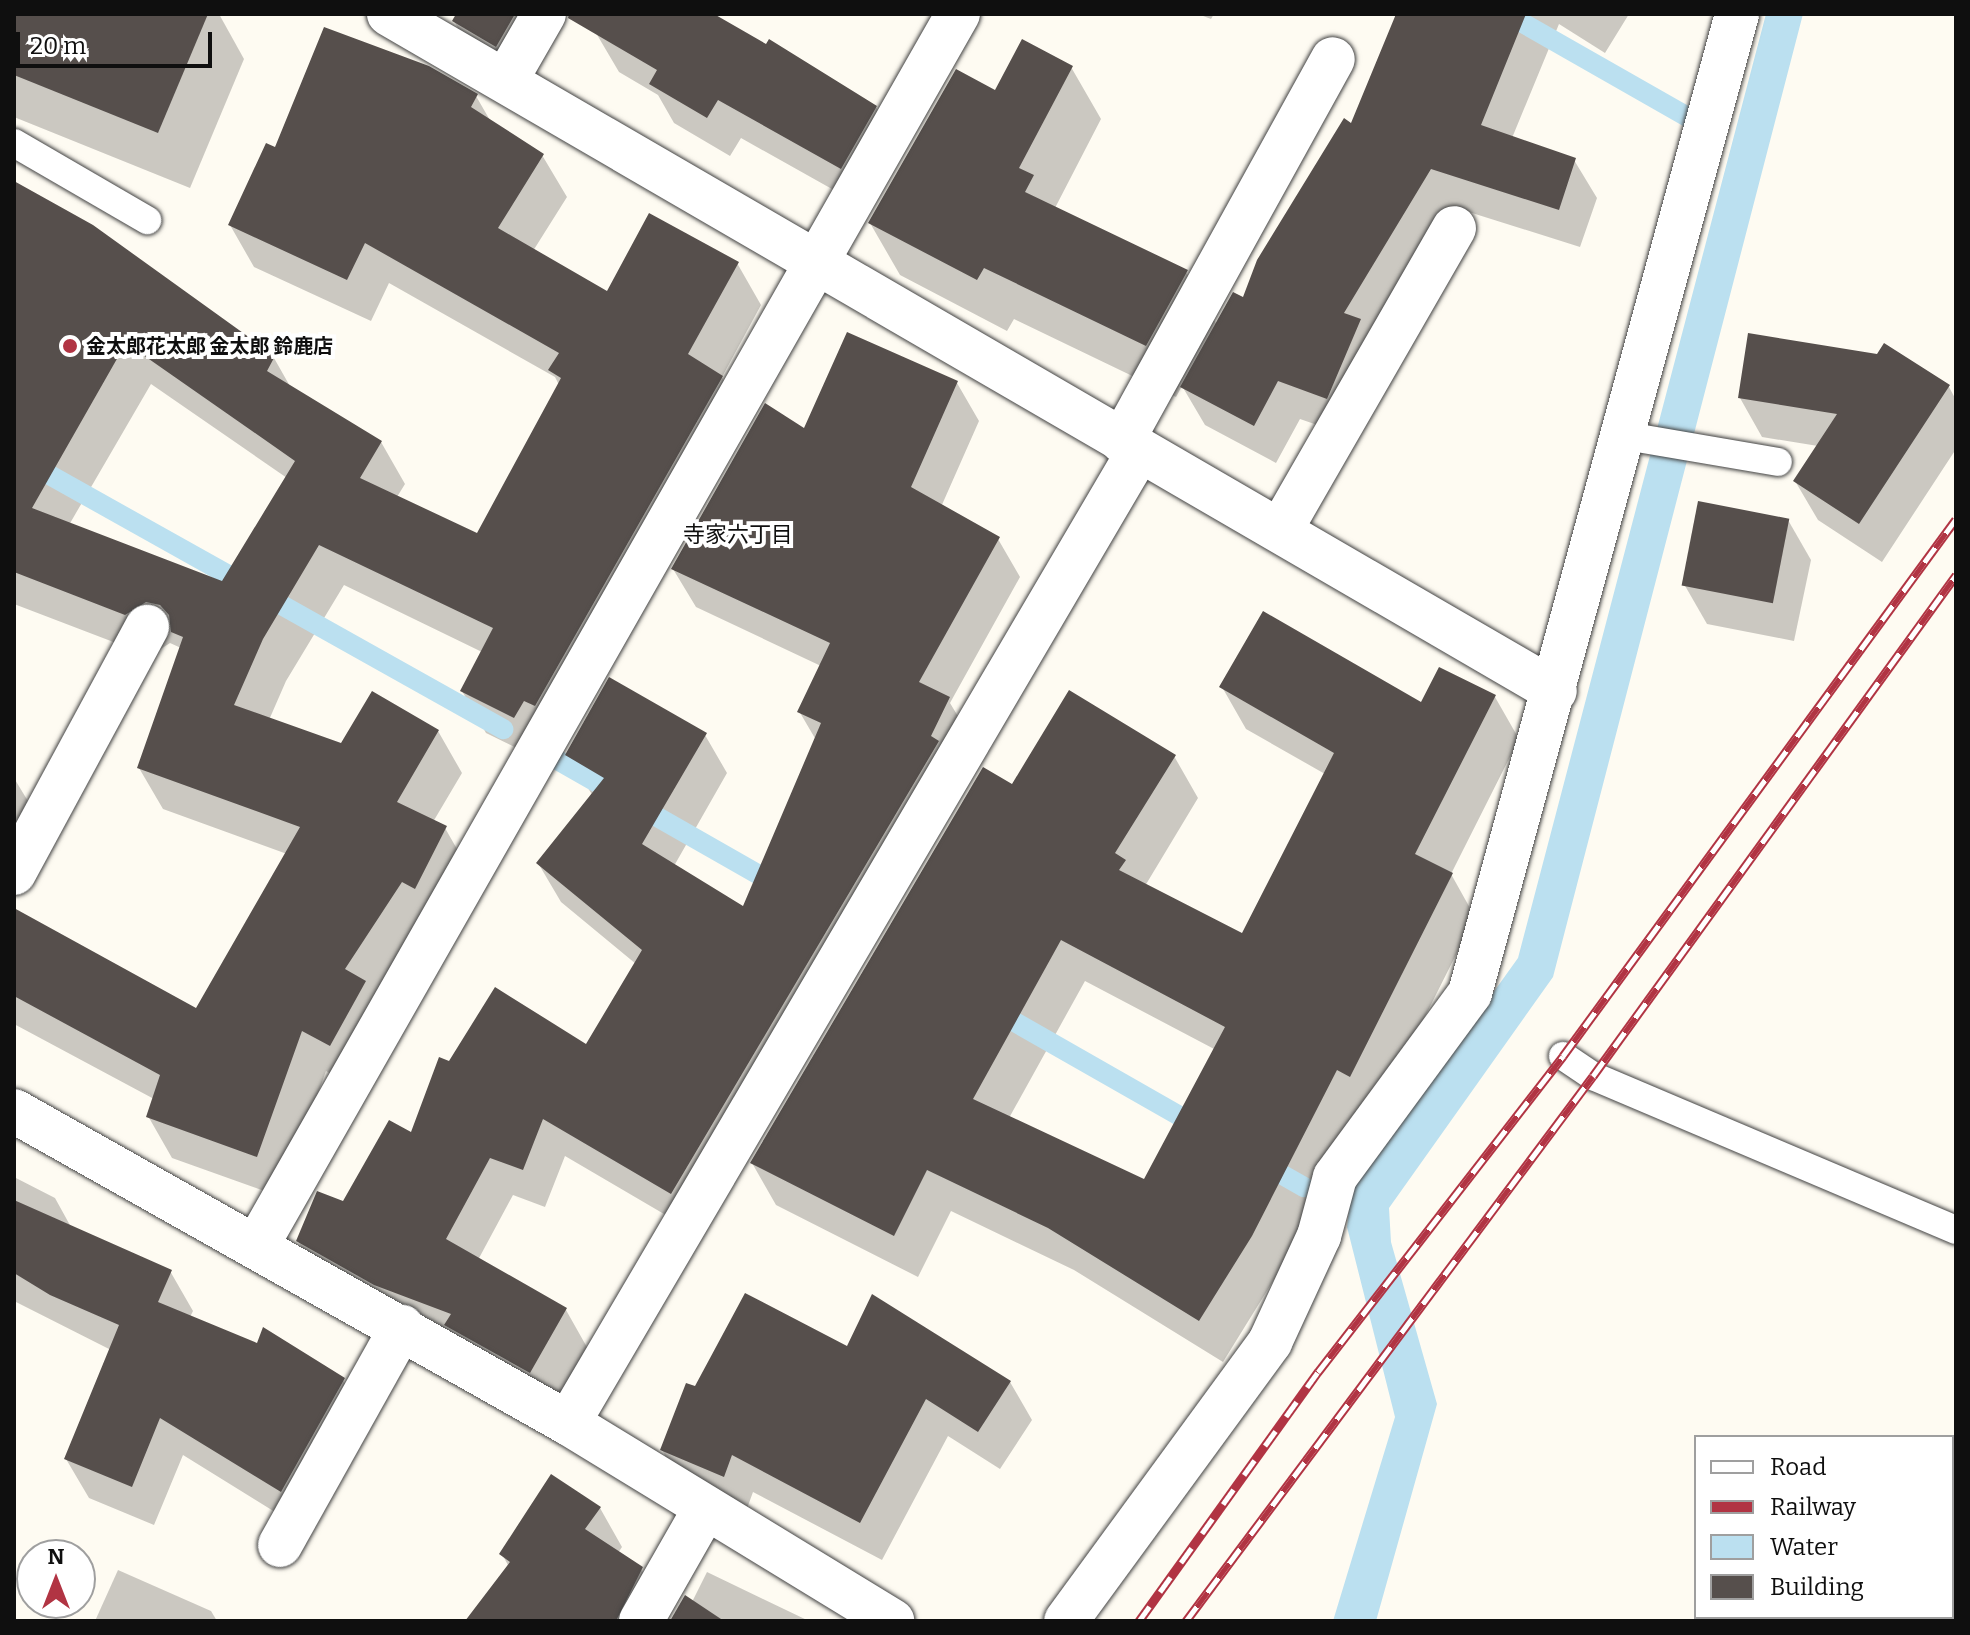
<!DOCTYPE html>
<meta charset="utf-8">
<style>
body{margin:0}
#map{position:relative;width:1970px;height:1635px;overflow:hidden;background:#fefbf2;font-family:Bitter,"Noto Sans JP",serif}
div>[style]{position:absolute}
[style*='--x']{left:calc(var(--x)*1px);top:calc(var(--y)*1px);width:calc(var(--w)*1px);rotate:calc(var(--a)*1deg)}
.water>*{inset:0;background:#bbe0f0}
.shadow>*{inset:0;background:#0003}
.stream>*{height:20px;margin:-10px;padding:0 10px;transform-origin:10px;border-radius:10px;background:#bbe0f0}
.building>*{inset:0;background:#564f4c;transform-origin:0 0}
.roads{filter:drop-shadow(0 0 2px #424242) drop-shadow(0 0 2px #424242)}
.service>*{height:28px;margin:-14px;padding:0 14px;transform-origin:14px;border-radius:14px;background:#fff}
.minor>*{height:44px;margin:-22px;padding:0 22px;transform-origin:22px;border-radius:22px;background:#fff}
.rail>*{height:9px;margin-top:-4.5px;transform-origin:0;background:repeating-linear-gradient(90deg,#fff 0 18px,#b13443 0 36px);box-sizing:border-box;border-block:2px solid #b13443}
.dots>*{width:22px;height:22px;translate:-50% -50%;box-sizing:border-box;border:4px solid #fff;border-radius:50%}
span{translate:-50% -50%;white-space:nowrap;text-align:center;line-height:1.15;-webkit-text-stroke:8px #fff;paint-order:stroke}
.poi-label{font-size:20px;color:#0f0f0f;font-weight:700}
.left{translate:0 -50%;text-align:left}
.neighbourhood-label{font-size:22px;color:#0f0f0f}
.frame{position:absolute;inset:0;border:16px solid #0f0f0f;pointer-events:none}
.legend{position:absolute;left:1694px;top:1435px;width:260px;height:184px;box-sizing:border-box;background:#fff;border:2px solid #9f9f9f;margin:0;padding:10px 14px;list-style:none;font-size:24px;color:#0f0f0f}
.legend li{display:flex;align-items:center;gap:16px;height:40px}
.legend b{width:40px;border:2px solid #9f9f9f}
.north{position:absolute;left:16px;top:1539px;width:80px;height:80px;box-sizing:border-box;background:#fff;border:2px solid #9f9f9f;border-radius:50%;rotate:0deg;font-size:22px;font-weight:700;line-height:32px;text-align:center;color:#0f0f0f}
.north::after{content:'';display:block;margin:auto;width:28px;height:36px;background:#b13443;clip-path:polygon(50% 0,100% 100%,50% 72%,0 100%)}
.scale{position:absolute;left:16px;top:32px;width:196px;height:36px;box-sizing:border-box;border:4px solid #0f0f0f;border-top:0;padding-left:10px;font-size:24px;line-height:28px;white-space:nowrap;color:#0f0f0f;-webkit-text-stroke:6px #fff;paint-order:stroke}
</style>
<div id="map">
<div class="water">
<i style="clip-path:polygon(1766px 14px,1803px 14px,1553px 977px,1389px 1208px,1391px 1242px,1437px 1404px,1376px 1621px,1333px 1621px,1395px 1417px,1347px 1227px,1351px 1191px,1518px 958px)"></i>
</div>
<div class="shadow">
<i style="clip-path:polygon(14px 14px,219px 14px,244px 59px,190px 188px,14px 117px)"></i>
<i style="clip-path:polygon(458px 14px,537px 14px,507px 66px,465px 41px,454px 21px)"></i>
<i style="clip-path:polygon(608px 14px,710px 14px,876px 107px,898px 146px,864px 207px,741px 138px,730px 156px,674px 123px,658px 95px,619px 72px,596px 33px)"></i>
<i style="clip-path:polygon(1198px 14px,1214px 14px,1211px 19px)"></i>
<i style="clip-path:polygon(1398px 14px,1629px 14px,1605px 53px,1559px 24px,1512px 138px,1574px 160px,1597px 198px,1580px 247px,1453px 207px,1349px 436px,1300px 419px,1276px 463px,1205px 425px,1182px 386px,1176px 397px,1014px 319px,1007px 331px,900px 275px,870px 223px,996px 92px,1071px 67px,1101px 119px,1055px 208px,1186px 272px,1217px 325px,1244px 300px,1352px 126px)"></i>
<i style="clip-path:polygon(evenodd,476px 96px,491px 122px,542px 155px,567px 197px,533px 251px,607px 294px,737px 263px,761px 305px,722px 377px,746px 420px,539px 759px,486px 733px,462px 691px,482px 652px,344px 585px,286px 681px,269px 720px,342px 746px,438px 731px,462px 773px,433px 822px,445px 828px,469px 870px,354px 1087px,326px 1071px,281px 1197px,172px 1158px,148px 1116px,154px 1099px,14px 1024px,14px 911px,196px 1011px,287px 854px,163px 809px,139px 768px,181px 648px,170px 643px,150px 656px,14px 604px,14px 183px,274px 358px,291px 388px,381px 442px,405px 484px,397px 497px,477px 536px,559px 385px,555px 377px,389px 283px,371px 321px,254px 267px,230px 225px,276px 150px,476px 96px,151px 384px,287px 478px,223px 584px,69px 525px,151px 384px)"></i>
<i style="clip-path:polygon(957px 383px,979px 421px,941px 507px,998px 539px,1020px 577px,950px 703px,971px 738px,693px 1231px,565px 1156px,545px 1207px,513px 1195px,478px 1260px,566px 1310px,588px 1349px,553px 1411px,320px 1280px,298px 1241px,344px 1204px,412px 1135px,450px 1064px,587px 1047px,636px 964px,561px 902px,538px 863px,593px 796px,567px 755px,705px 735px,727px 773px,674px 866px,744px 909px,816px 740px,799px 711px,821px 666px,696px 607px,673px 569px,805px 431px)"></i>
<i style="clip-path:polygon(1949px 387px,1956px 400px,1956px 449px,1882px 562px,1818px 520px,1795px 481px,1818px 446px,1762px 437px,1740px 398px)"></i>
<i style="clip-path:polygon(1788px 520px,1811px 560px,1794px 641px,1707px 624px,1684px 584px)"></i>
<i style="clip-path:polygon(evenodd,1222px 687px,1422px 705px,1495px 697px,1519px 739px,1451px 874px,1475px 917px,1374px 1118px,1361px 1111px,1275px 1278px,1223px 1362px,1074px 1270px,951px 1211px,918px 1277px,776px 1205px,752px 1163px,1012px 786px,1174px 756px,1198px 798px,1145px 886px,1243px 936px,1325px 774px,1246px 729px,1222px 687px,1085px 981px,1216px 1050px,1145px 1181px,1009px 1118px,1085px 981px)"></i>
<i style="clip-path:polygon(14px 778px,40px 821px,14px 866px)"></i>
<i style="clip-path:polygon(14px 1177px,55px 1198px,71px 1227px,170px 1271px,193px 1311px,190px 1317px,343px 1380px,366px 1419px,304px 1530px,183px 1455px,154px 1525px,89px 1498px,66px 1459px,111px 1350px,14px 1301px)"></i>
<i style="clip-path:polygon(848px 1349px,1010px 1382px,1032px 1420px,1000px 1469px,948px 1436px,882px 1560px,753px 1492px,745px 1514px,684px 1488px,662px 1450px,696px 1389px)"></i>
<i style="clip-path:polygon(600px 1508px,622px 1547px,618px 1553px,641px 1569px,664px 1608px,657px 1621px,468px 1621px,509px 1567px,502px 1554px)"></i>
<i style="clip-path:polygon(118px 1570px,211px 1611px,217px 1621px,95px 1621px)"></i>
<i style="clip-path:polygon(707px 1572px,809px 1621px,670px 1621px,692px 1602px)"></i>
</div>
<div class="stream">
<i style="--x:1507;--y:14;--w:210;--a:29.7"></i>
<i style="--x:14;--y:455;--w:561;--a:29.26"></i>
<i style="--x:554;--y:758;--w:260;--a:29.7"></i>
<i style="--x:992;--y:1009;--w:241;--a:29.7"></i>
<i style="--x:1260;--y:1162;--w:51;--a:29.6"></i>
</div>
<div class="building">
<i style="clip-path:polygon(14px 14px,208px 14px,158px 133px,14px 75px)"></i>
<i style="clip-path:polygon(456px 14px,515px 14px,496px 47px,452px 21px)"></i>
<i style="clip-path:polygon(569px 14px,714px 14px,766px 44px,769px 39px,877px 106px,841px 169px,718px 100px,707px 118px,649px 84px,657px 70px,568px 18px)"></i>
<i style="clip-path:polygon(1396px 14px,1526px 14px,1481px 125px,1576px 158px,1559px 210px,1431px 169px,1344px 313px,1361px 319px,1327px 399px,1278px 381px,1254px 426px,1180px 387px,1233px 292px,1243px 297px,1257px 260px,1344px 118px,1351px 123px)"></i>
<i style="clip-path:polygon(evenodd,324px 27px,429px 66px,478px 94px,471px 107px,544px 154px,498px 228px,607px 291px,649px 213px,739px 262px,688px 354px,723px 376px,535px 706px,524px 701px,514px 718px,460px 691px,493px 628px,319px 545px,263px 639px,234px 705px,341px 743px,372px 691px,439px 730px,397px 802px,447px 826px,415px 889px,402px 882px,345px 969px,366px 981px,330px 1046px,302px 1031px,257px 1157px,146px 1117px,160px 1075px,14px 996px,14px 908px,196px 1008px,300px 827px,137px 768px,183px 637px,171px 632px,169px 615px,160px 605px,146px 602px,125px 615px,14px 572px,14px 181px,93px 225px,275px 356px,267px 371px,382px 441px,360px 478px,477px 533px,561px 378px,548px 370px,559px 353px,365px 243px,347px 280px,228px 225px,266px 143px,275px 147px,324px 27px,126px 343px,295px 461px,222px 581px,32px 508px,126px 343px)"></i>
<i style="clip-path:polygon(1022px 39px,1073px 66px,1019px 168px,1034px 175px,1025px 192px,1188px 270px,1146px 346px,984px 268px,977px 280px,868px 223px,956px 69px,995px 90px)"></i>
<i style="clip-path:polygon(847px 332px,958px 381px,911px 487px,1000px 537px,919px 682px,950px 697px,931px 736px,939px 741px,671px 1194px,543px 1119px,523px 1170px,490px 1158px,446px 1239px,567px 1308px,530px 1373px,444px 1325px,451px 1314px,374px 1285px,296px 1241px,317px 1191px,343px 1201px,389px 1120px,411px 1132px,439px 1057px,449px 1061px,495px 987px,586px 1044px,642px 950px,536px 863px,604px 778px,565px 755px,609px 677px,707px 733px,642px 844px,743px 906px,821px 723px,797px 712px,830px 643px,671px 569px,765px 403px,804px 428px)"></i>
<i style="clip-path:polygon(1748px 333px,1877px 354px,1884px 343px,1950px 385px,1859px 524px,1793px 481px,1837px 414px,1738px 398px)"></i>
<i style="left:1698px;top:501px;width:93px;height:86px;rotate:11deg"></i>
<i style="clip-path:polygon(evenodd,1263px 611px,1421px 702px,1439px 667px,1496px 695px,1415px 854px,1453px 873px,1350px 1077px,1337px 1070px,1252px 1236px,1199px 1321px,1048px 1228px,927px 1170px,894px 1236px,750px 1163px,983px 767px,1012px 784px,1069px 690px,1176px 755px,1115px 853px,1126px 860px,1119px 870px,1242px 933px,1334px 753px,1219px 687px,1263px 611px,1061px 940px,1225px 1027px,1144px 1179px,973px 1099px,1061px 940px)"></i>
<i style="clip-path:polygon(14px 1200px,172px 1270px,158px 1302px,257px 1343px,263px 1327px,345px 1378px,281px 1492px,160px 1418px,132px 1487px,64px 1459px,119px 1325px,50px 1295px,14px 1273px)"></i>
<i style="clip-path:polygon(745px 1293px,847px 1346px,872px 1294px,1011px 1381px,978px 1432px,926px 1399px,860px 1523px,732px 1455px,724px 1477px,660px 1450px,686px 1383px,695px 1386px)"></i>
<i style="clip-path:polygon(551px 1474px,601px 1507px,585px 1529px,643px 1567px,616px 1621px,465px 1621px,510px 1562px,499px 1554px)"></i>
<i style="clip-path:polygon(685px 1595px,724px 1621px,670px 1621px)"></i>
</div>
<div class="roads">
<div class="service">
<i style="--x:14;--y:143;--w:154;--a:30.1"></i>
<i style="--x:1626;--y:436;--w:154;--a:9.7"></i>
<i style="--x:1563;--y:1056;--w:36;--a:34"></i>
<i style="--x:1593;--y:1076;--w:394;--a:23"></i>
</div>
<div class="minor">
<i style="--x:389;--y:14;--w:1348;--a:30.14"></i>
<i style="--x:506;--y:80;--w:76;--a:-60.1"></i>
<i style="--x:1122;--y:441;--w:436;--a:-61.1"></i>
<i style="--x:1281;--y:529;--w:347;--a:-60.1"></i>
<i style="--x:14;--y:873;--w:280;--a:-61.6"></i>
<i style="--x:14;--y:1111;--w:636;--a:29.39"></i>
<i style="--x:568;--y:1423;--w:380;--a:31.4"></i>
<i style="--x:256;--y:1247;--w:1419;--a:-60.35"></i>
<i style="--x:568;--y:1423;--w:1127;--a:-59.57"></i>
<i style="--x:280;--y:1545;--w:250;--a:-60.8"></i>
<i style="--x:641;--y:1621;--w:129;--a:-60.3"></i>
<i style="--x:1066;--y:1621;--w:346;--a:-53.8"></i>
<i style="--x:1270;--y:1342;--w:117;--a:-65.2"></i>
<i style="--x:1319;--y:1236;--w:61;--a:-74.8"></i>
<i style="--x:1335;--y:1177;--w:228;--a:-53.7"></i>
<i style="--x:1470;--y:993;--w:1015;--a:-74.74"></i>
</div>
</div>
<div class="rail">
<i style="--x:1139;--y:1621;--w:307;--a:-54.3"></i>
<i style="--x:1318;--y:1372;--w:400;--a:-52.2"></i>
<i style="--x:1563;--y:1056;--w:665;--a:-53.8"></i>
<i style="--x:1186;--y:1621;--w:680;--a:-53.25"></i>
<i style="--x:1593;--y:1076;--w:619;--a:-54.07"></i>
</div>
<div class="dots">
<i style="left:70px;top:346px;background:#b13443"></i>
</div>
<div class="poi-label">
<span class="left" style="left:86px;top:346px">金太郎花太郎 金太郎 鈴鹿店</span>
</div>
<div class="neighbourhood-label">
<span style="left:738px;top:535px">寺家六丁目</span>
</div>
<div class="frame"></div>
<ul class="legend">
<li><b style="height:10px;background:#fff"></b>Road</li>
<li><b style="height:10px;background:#b13443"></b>Railway</li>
<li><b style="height:22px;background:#bbe0f0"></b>Water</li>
<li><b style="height:22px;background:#564f4c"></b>Building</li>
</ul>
<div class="north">N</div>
<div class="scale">20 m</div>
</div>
